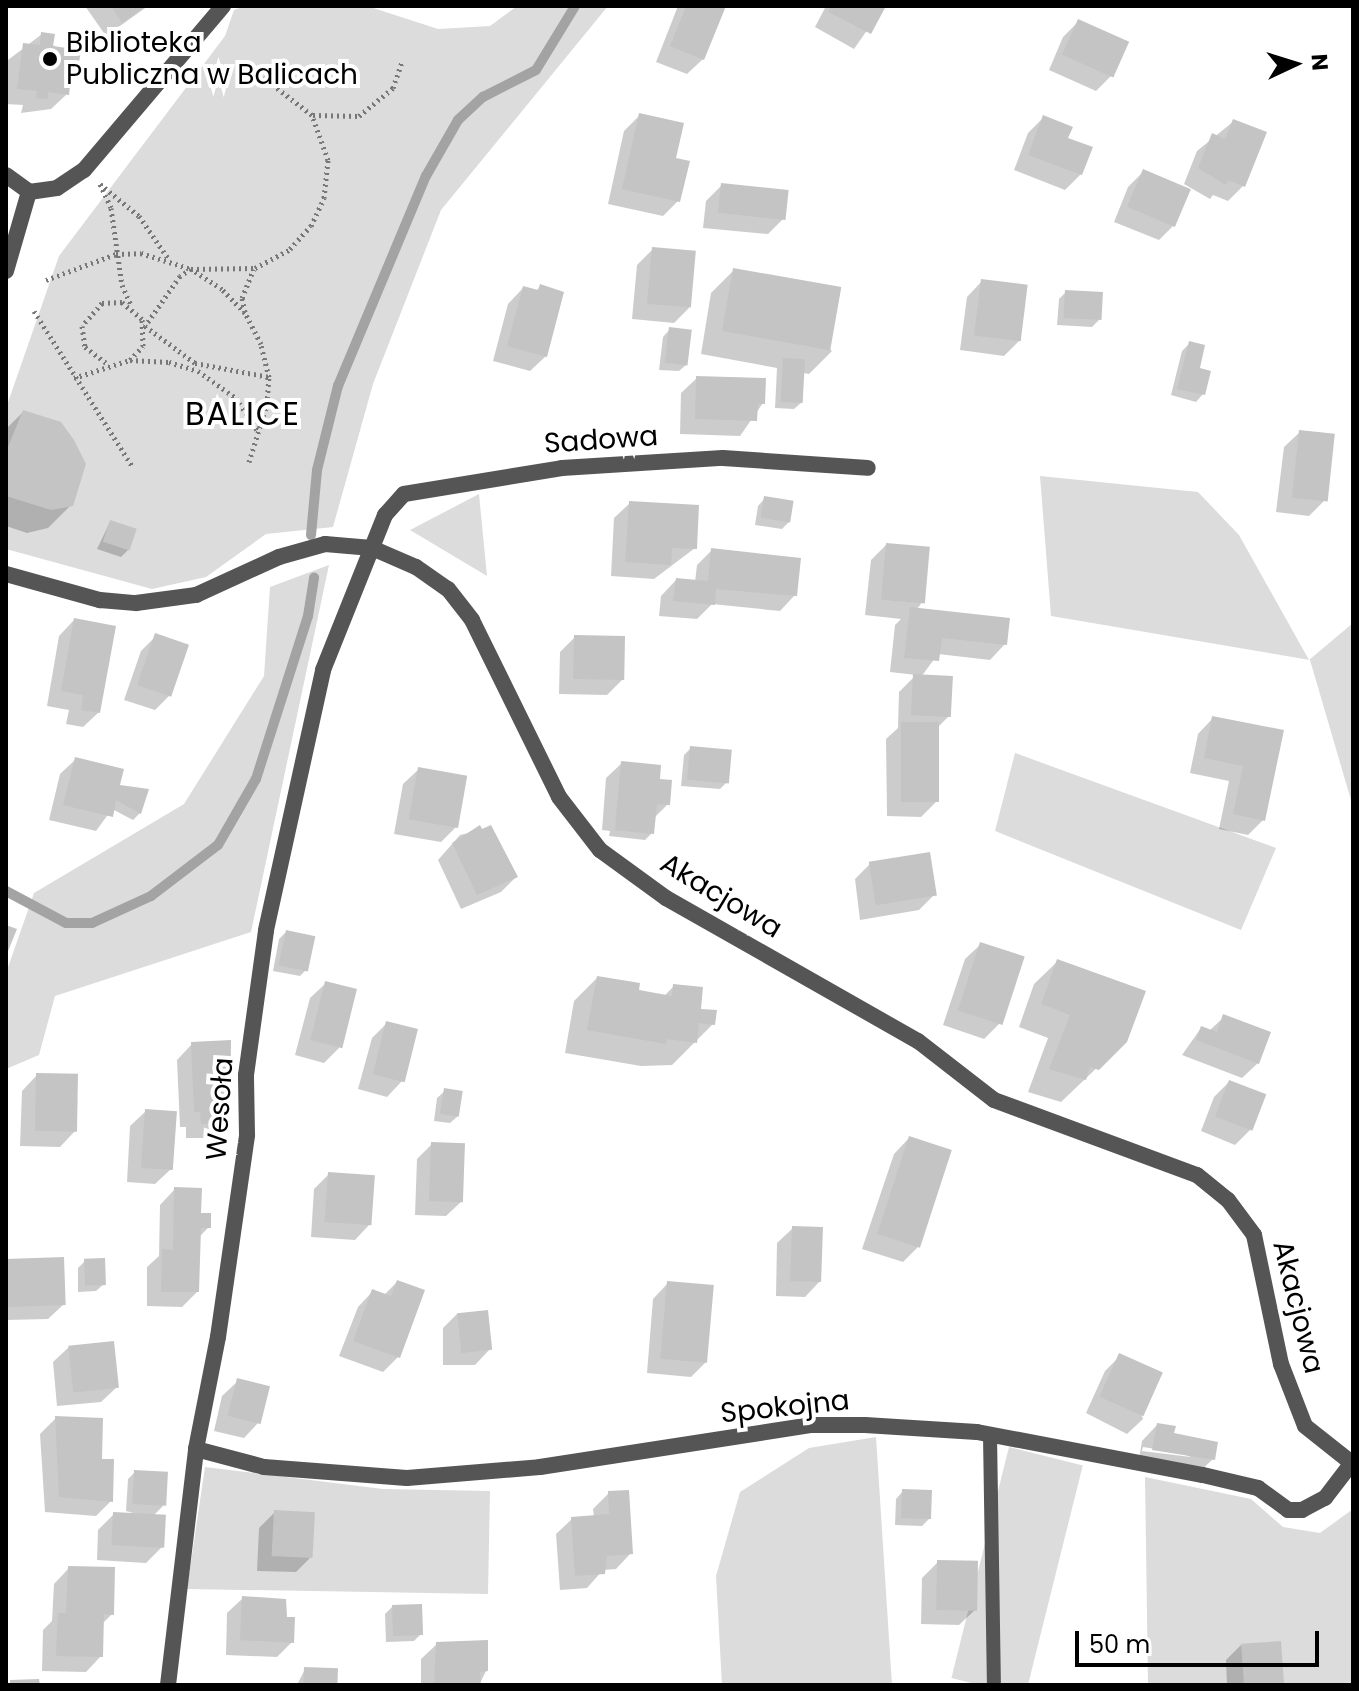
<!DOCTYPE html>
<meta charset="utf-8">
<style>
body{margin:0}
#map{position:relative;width:1359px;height:1691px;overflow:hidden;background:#fff;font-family:Poppins,sans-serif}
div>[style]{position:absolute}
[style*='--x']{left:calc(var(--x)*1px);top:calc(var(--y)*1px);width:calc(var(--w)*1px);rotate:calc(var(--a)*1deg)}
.green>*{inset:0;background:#dcdcdc;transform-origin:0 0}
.shadow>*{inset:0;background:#0003}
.stream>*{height:10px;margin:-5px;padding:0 5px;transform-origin:5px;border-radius:5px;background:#a3a3a3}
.building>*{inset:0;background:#c4c4c4;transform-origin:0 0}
.path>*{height:5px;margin-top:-2.5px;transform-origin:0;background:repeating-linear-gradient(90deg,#777 0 2px,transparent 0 6px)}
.service>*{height:14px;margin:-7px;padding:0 7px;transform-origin:7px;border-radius:7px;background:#555}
.minor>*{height:16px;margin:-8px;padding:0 8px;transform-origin:8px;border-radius:8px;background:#555}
.tertiary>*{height:16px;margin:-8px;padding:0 8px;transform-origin:8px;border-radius:8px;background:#555}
.dots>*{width:22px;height:22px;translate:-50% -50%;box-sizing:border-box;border:4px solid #fff;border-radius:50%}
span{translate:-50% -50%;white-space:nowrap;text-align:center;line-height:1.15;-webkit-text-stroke:8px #fff;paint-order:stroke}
.poi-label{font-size:28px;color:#000}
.left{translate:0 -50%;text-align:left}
.street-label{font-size:28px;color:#000}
.quarter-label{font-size:32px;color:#000;letter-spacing:2px}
.frame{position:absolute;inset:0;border:8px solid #000;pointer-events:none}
.north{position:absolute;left:1255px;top:24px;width:80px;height:80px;-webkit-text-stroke:6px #fff;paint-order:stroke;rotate:86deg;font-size:22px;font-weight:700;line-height:32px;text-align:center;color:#000}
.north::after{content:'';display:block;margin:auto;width:28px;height:36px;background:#000;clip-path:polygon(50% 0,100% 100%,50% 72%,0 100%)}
.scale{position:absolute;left:1075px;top:1631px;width:244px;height:36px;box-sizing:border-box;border:4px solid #000;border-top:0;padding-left:10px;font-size:24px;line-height:28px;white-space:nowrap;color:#000;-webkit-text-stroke:6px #fff;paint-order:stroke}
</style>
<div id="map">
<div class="green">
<i style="clip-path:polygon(244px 6px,367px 6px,438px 29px,490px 26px,517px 6px,608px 6px,441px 210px,373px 384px,333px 527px,266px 534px,206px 577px,152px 589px,6px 549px,6px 408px,59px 256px,225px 36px,234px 10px)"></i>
<i style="clip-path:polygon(1040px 476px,1198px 492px,1239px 535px,1309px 660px,1353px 623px,1353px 807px,1310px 660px,1051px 616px)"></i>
<i style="clip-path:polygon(479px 494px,487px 576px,410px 530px)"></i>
<i style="clip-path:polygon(329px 565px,251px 932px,55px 996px,39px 1055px,6px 1069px,6px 973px,34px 893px,184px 804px,264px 676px,270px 587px)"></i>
<i style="clip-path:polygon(1015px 753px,1276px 848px,1241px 930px,995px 831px)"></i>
<i style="clip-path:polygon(876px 1437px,892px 1685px,722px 1685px,716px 1576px,740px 1492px,809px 1448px)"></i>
<i style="left:1009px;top:1447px;width:76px;height:238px;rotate:14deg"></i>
<i style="clip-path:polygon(205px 1467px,383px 1489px,490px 1491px,488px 1594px,187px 1589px)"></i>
<i style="clip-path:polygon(1145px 1477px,1251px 1499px,1283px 1527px,1320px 1533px,1353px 1509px,1353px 1685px,1148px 1685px)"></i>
</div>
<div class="shadow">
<i style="clip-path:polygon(85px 6px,148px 6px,106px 36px)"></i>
<i style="clip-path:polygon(678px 6px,724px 6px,703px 59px,687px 74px,656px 62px)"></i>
<i style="clip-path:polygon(826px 6px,884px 6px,854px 49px,815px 27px)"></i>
<i style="clip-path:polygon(1078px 22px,1111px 76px,1096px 91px,1049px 70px,1063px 37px)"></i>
<i style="clip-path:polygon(42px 34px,76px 68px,69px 75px,67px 94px,51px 109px,21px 113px,23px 105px,6px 104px,8px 60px)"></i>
<i style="clip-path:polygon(639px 116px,673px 159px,678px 201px,663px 216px,608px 204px,624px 131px)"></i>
<i style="clip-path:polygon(1043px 118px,1066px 139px,1081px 174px,1065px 190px,1014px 170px,1028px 133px)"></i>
<i style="clip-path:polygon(1234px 121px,1243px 186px,1228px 201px,1213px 195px,1210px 199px,1184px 184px,1197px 151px)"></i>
<i style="clip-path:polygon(1143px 172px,1174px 225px,1159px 240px,1114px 222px,1128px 187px)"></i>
<i style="clip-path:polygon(721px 186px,783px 219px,768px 234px,703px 228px,706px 201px)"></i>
<i style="clip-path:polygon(653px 249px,689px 308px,674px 323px,632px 319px,637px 265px)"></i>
<i style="clip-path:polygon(734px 270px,832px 351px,809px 374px,803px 373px,802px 402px,794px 409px,775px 408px,777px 368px,701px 354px,711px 293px)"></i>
<i style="clip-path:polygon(982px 281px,1020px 340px,1004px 356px,960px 350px,967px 297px)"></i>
<i style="clip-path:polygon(541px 286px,546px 356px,530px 371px,493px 361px,508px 304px,523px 288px,536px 291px)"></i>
<i style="clip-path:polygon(1066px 292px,1099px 320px,1092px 327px,1057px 325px,1059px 299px)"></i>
<i style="clip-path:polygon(670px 329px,687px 364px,679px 371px,659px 370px,663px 337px)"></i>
<i style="clip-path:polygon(1189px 344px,1203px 394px,1196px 402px,1171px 395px,1182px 351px)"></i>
<i style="clip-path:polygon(697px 378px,763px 403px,740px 436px,680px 434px,681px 393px)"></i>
<i style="clip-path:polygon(23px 412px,71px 505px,48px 528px,27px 533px,6px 526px,6px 429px)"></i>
<i style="clip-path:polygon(1300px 432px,1324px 501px,1309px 516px,1276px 512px,1284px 447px)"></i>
<i style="clip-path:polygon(765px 498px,789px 522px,782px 529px,755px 525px,758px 506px)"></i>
<i style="clip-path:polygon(630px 503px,695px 548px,654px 579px,611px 576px,614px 518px)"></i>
<i style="clip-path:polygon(110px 522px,128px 550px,121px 557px,97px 549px)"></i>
<i style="clip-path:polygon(886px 545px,921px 604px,916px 610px,1005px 644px,990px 660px,938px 654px,921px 677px,949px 716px,937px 728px,937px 801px,921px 817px,887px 816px,886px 739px,898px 728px,899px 692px,916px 675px,890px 672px,895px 625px,901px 619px,865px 615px,871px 560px)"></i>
<i style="clip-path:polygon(712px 550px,795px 595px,780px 611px,712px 604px,697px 619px,659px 616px,661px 596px,676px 580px,695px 582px,697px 565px)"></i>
<i style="clip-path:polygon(74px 620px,99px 712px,83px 727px,66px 724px,69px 710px,47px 706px,59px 636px)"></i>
<i style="clip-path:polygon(156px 636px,170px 695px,155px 710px,124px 700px,141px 651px)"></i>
<i style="clip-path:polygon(575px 637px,622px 680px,607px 695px,559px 694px,560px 652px)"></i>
<i style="clip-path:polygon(1213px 718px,1281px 732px,1263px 820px,1248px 835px,1219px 829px,1229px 781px,1190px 773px,1198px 734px)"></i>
<i style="clip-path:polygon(691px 748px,727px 782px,720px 789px,681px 786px,684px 755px)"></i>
<i style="clip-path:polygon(76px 759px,117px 791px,146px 791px,140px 813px,133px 820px,112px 809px,96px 831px,49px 820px,60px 774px)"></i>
<i style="clip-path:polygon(622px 763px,658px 781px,668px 804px,654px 818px,652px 833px,645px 840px,609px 836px,610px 831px,602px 830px,606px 778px)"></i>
<i style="clip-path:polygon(419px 769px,456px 827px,441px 842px,394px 834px,403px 784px)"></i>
<i style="clip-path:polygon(490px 828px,516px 877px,501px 892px,461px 909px,438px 860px,460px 835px)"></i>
<i style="clip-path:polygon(870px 864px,934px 895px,919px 910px,860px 920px,855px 879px)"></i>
<i style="clip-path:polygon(286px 932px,307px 969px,300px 976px,273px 971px,279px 939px)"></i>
<i style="clip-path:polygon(981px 944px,999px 1024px,984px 1039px,943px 1025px,965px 959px)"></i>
<i style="clip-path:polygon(1058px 961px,1125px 1041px,1061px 1102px,1028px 1092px,1048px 1038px,1019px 1027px,1034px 984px)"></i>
<i style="clip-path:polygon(597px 978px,663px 997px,674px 986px,713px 1024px,672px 1065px,641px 1066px,565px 1053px,574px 1001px)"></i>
<i style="clip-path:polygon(326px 983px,339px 1048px,324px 1063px,295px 1055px,310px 998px)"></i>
<i style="clip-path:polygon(1224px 1017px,1258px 1063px,1242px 1078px,1182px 1055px,1201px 1028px,1209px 1031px)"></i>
<i style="clip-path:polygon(387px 1023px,402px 1081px,387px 1097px,358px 1089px,372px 1038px)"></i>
<i style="clip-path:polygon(192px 1044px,228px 1122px,213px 1138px,186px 1138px,186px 1127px,180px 1127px,177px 1060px)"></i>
<i style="clip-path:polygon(37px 1075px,75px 1131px,60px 1147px,20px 1146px,22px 1091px)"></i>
<i style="clip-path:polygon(1229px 1082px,1250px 1130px,1235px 1145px,1201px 1131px,1214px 1097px)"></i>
<i style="clip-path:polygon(445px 1091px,458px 1116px,450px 1123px,434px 1121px,437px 1098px)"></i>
<i style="clip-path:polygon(146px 1111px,171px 1169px,155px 1184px,127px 1182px,130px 1126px)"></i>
<i style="clip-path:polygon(909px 1138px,918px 1247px,903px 1262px,862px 1249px,894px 1154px)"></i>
<i style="clip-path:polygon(432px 1144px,462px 1201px,446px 1216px,415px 1215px,417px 1159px)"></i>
<i style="clip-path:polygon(329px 1174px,370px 1224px,355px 1240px,311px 1237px,314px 1189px)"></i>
<i style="clip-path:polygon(175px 1189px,209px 1227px,198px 1238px,197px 1292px,182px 1307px,147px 1306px,147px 1267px,159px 1256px,160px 1205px)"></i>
<i style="clip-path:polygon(793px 1228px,820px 1281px,805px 1297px,776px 1296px,777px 1243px)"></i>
<i style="clip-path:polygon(6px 1260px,64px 1304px,48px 1319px,6px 1320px)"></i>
<i style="clip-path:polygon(85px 1261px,104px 1284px,96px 1291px,78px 1292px,78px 1268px)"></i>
<i style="clip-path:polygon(397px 1282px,398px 1357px,383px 1372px,339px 1356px,358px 1307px,373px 1291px,384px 1295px)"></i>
<i style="clip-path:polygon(668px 1283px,707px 1361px,691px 1377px,647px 1373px,653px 1299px)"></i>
<i style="clip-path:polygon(458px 1313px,490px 1349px,475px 1365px,443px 1365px,443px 1328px)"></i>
<i style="clip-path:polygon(69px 1347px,117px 1387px,101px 1402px,57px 1406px,53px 1362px)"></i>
<i style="clip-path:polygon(1120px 1356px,1143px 1419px,1127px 1434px,1086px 1413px,1105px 1371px)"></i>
<i style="clip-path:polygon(238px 1381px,259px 1422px,244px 1438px,214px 1431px,222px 1396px)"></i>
<i style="clip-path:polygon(56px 1418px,100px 1461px,111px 1501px,96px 1516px,45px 1512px,40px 1434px)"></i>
<i style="clip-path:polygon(evenodd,1157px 1425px,1171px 1434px,1213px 1459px,1197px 1474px,1138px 1465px,1142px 1441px,1157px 1425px,1143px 1447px,1181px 1453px,1191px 1457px,1142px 1451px,1143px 1447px)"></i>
<i style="clip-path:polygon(135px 1472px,163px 1506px,153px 1516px,162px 1547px,146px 1563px,97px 1560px,98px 1530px,114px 1514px,144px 1516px,126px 1511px,128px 1479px)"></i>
<i style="clip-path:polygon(903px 1491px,930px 1518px,922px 1526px,895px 1525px,896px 1499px)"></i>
<i style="clip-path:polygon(609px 1493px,631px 1553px,616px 1569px,603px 1570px,587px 1588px,560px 1590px,556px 1534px,572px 1519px,594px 1517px,593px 1509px)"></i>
<i style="clip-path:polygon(275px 1512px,311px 1557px,296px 1572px,257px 1571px,259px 1528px)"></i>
<i style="clip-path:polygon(938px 1562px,975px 1610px,959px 1625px,921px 1624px,922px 1578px)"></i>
<i style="clip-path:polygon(69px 1568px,112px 1614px,102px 1624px,101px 1656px,86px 1672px,42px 1671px,43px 1630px,52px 1621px,54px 1584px)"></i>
<i style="clip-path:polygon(243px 1598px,285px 1619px,292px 1642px,277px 1657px,226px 1655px,227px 1613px)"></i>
<i style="clip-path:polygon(392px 1607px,421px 1634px,414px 1641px,386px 1642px,385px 1614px)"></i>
<i style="clip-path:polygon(437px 1644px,486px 1671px,479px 1685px,421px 1685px,421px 1659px)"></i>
<i style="clip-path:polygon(1241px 1645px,1282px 1685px,1227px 1685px,1226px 1660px)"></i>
<i style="clip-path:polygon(305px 1669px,334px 1685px,297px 1685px)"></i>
</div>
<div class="stream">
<i style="--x:311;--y:535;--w:65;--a:-84.7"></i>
<i style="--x:317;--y:470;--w:87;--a:-76"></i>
<i style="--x:338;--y:386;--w:228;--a:-67.3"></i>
<i style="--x:426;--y:176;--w:64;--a:-60.3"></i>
<i style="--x:458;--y:120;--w:34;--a:-43"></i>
<i style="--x:483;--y:97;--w:59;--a:-27"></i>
<i style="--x:536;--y:70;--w:75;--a:-58.6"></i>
<i style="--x:6;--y:891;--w:68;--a:28.1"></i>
<i style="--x:66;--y:923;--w:26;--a:0"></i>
<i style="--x:92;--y:923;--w:65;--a:-24.6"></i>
<i style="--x:151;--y:896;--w:84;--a:-37.3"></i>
<i style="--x:218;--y:845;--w:76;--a:-60.1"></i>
<i style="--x:256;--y:779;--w:171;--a:-72.3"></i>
<i style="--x:308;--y:616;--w:39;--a:-81"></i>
</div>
<div class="building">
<i style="clip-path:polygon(111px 6px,146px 6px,122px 23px)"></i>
<i style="clip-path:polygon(686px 6px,726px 6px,704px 60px,670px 46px)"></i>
<i style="clip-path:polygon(831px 6px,886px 6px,871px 34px,828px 12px)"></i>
<i style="left:1078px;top:19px;width:56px;height:39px;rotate:24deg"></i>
<i style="clip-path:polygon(41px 32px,55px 34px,53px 46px,81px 50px,78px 69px,72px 68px,69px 95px,48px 92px,48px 99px,36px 98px,37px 91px,17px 89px,23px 43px,40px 45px)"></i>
<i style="clip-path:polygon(639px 113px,684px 123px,676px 158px,690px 161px,680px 202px,622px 189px)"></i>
<i style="clip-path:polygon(1043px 115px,1073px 127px,1068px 138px,1093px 147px,1082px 175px,1028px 155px)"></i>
<i style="clip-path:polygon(1233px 119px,1267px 132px,1245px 187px,1228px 180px,1226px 185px,1198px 168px,1212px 133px,1225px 139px)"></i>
<i style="left:1143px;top:169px;width:52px;height:41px;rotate:23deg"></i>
<i style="left:721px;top:183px;width:68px;height:30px;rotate:6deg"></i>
<i style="left:652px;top:247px;width:44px;height:57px;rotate:5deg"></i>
<i style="left:733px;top:268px;width:110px;height:64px;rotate:10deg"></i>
<i style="left:981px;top:279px;width:47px;height:57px;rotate:7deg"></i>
<i style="clip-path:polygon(540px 284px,564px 292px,547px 357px,507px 346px,523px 286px,538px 290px)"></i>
<i style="left:1065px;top:290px;width:38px;height:28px;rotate:3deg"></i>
<i style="left:669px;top:327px;width:23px;height:36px;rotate:7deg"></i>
<i style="clip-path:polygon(1189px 341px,1205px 345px,1200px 368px,1211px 371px,1205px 395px,1177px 389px)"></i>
<i style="left:783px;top:358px;width:22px;height:44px;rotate:3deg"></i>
<i style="clip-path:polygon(696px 376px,766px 378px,765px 404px,758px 404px,757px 421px,695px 419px)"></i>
<i style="clip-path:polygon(23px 410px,61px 422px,74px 440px,86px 464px,73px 506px,51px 510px,6px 496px,6px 452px)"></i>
<i style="left:1299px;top:430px;width:36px;height:68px;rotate:6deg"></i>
<i style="left:764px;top:496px;width:30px;height:22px;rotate:9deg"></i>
<i style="clip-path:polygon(629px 501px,699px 505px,697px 549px,672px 548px,671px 565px,625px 562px)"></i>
<i style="left:110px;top:520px;width:28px;height:23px;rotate:18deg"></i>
<i style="left:886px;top:543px;width:44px;height:57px;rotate:5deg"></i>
<i style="clip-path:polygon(711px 548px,801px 558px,797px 596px,716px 589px,715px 605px,673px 601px,676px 578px,708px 581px)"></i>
<i style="clip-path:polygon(910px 607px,1010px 618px,1007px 645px,942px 638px,939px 661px,904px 658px)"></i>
<i style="clip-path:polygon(74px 618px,116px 626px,100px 713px,81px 710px,83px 695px,61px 691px)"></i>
<i style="left:155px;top:633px;width:36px;height:55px;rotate:19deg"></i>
<i style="left:574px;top:635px;width:51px;height:44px;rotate:1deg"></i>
<i style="left:913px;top:674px;width:40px;height:41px;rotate:3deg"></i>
<i style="clip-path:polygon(1212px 716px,1284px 730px,1265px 821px,1233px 814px,1243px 766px,1204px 758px)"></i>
<i style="left:901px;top:722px;width:38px;height:80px"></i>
<i style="left:690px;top:746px;width:42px;height:34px;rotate:5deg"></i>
<i style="clip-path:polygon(75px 757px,124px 769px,120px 785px,149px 789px,141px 814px,116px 800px,113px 817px,63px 805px)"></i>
<i style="clip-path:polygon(621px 761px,661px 765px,660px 779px,672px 780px,670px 805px,657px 804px,654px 834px,615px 830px)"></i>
<i style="left:418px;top:767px;width:50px;height:53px;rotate:10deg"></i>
<i style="clip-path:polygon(480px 825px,482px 829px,491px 825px,518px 877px,477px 895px,452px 843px)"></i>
<i style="left:930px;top:852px;width:44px;height:62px;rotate:81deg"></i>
<i style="clip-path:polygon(6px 925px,17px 929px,6px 956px)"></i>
<i style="left:286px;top:930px;width:30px;height:36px;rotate:12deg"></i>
<i style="left:980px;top:942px;width:47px;height:72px;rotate:18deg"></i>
<i style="clip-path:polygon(1057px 959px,1146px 991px,1127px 1042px,1099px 1070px,1090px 1067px,1086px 1080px,1049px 1069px,1070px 1015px,1041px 1004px)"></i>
<i style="clip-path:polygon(597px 976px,640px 983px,639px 990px,672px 996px,673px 984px,703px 987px,701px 1009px,717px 1010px,715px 1025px,699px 1023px,697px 1043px,667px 1039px,666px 1044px,587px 1030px)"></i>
<i style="left:325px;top:981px;width:33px;height:61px;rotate:14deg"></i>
<i style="clip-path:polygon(1223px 1014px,1271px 1032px,1259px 1064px,1196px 1040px,1201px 1026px,1217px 1032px)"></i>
<i style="left:386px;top:1021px;width:33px;height:55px;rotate:14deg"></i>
<i style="clip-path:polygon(231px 1040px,230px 1123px,201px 1124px,200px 1112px,194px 1112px,191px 1042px)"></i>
<i style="left:36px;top:1073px;width:42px;height:58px;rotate:1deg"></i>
<i style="left:1229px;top:1080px;width:40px;height:39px;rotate:21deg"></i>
<i style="left:444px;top:1088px;width:19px;height:26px;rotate:9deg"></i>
<i style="left:145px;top:1109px;width:32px;height:59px;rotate:4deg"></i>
<i style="left:909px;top:1136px;width:45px;height:103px;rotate:18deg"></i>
<i style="left:431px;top:1142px;width:34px;height:59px;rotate:2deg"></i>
<i style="left:328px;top:1172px;width:47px;height:50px;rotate:4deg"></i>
<i style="clip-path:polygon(174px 1187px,202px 1188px,201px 1213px,211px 1213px,211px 1228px,201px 1228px,199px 1292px,161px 1292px,162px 1249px,173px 1250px)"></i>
<i style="left:792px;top:1226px;width:31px;height:55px;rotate:2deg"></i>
<i style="left:64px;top:1257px;width:48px;height:58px;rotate:88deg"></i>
<i style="left:105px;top:1258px;width:27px;height:21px;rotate:88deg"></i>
<i style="clip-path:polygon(397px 1280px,425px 1290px,400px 1358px,353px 1341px,372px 1289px,391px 1296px)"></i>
<i style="left:667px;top:1281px;width:47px;height:78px;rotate:5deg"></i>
<i style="left:488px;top:1310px;width:40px;height:31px;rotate:84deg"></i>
<i style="left:114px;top:1341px;width:47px;height:46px;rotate:84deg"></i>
<i style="left:1119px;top:1353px;width:48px;height:48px;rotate:24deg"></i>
<i style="left:237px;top:1378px;width:34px;height:39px;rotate:14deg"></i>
<i style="clip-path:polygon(55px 1416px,103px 1418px,102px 1459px,114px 1459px,113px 1502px,59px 1497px)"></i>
<i style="clip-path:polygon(1157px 1423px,1176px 1426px,1174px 1433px,1218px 1442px,1215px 1460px,1152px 1450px)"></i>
<i style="left:134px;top:1470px;width:34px;height:34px;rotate:3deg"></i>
<i style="left:902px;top:1489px;width:30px;height:29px;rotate:2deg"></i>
<i style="clip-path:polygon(629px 1490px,633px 1554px,607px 1556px,605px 1574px,575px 1576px,571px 1517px,609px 1514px,608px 1491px)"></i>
<i style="left:274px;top:1510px;width:41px;height:46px;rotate:3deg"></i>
<i style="left:113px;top:1512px;width:53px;height:33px;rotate:3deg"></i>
<i style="left:937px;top:1560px;width:41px;height:50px;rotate:1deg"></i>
<i style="clip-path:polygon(68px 1566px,115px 1567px,114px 1615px,104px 1614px,103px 1657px,56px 1656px,58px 1613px,66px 1613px)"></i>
<i style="clip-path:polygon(242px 1596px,286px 1599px,287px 1617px,295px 1617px,294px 1643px,240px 1640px)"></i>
<i style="left:422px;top:1604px;width:31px;height:30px;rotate:88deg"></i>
<i style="clip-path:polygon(488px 1640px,488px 1671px,480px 1672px,481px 1685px,434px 1685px,436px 1642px)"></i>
<i style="left:1281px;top:1641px;width:44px;height:40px;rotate:86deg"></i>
<i style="left:304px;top:1667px;width:34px;height:18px;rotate:2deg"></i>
<i style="clip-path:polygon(39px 1679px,40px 1685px,10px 1685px,10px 1680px)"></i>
</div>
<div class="path">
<i style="--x:313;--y:115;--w:46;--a:1.2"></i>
<i style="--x:359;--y:116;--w:44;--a:-39.5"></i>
<i style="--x:393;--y:88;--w:28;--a:-71"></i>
<i style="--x:100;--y:184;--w:26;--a:65"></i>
<i style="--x:111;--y:208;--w:78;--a:81.9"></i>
<i style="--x:122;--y:285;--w:22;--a:66"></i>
<i style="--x:100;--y:184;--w:50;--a:39.4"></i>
<i style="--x:139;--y:216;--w:51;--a:55.4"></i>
<i style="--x:46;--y:280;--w:75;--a:-20.4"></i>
<i style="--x:116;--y:254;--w:25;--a:-2"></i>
<i style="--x:141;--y:253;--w:52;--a:17.7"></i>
<i style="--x:191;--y:269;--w:64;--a:-0.9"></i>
<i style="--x:255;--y:268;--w:40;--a:-28"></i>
<i style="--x:290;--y:249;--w:31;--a:-48"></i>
<i style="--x:311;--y:226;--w:31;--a:-65"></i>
<i style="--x:324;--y:198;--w:38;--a:-84"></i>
<i style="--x:328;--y:160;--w:48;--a:-109.6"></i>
<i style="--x:312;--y:115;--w:71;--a:-142.5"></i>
<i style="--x:256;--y:72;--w:54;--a:-176.8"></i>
<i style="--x:34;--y:311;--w:183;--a:57.7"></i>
<i style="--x:245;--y:312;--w:14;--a:-102"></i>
<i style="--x:242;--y:298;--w:31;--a:-68"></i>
<i style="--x:130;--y:360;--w:39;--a:3"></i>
<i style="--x:169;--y:362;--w:30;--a:17"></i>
<i style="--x:198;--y:371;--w:47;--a:35.4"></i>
<i style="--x:236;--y:398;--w:42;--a:56.7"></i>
<i style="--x:74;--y:378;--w:59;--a:-17.8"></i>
<i style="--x:130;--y:360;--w:19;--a:-47"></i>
<i style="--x:143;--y:346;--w:27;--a:-92"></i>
<i style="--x:142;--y:319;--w:26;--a:-140"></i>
<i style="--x:122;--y:302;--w:20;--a:177"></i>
<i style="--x:102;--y:303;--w:30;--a:131"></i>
<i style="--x:82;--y:326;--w:21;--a:82"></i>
<i style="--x:85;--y:347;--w:30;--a:37"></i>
<i style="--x:249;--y:462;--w:61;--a:-72.8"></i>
<i style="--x:267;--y:404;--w:27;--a:-86"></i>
<i style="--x:269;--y:377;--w:34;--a:-104"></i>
<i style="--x:261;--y:344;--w:35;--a:-117"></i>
<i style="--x:245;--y:313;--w:33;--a:-134"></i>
<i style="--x:222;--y:289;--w:37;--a:-147"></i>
<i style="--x:191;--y:269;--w:13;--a:148"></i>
<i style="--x:180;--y:276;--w:61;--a:125"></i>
<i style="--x:145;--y:326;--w:62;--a:36.5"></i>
<i style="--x:195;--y:363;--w:75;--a:10.7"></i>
</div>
<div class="service">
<i style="--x:990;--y:1435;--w:250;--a:89.1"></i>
</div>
<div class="minor">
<i style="--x:6;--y:271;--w:82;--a:-73.8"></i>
<i style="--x:6;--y:574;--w:98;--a:15.5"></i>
<i style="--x:100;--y:600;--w:36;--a:5"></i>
<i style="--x:136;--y:603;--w:61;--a:-7.6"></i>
<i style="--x:196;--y:595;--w:91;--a:-24.6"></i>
<i style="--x:279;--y:557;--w:48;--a:-15.8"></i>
<i style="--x:325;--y:544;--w:47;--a:4.9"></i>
<i style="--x:372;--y:548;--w:48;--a:23.4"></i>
<i style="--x:416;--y:567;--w:39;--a:35"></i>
<i style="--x:448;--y:589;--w:39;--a:52"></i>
<i style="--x:472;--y:620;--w:197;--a:63.8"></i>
<i style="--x:559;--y:797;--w:67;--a:52.3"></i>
<i style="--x:600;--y:850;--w:82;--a:36"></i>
<i style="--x:666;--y:898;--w:290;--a:29.6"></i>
<i style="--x:918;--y:1041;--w:96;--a:37.8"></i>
<i style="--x:994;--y:1100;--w:216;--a:20.3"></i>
<i style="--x:1197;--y:1175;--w:40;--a:39"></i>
<i style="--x:1228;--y:1200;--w:44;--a:53.4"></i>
<i style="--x:1254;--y:1235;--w:132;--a:78.2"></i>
<i style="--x:1281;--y:1364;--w:66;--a:68.8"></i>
<i style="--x:1305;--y:1426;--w:61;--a:38.4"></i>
<i style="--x:196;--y:1449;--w:70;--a:14.8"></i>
<i style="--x:264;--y:1467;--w:143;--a:4.4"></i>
<i style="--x:407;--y:1478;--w:133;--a:-4.7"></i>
<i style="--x:540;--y:1467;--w:275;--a:-8.8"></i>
<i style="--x:812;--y:1425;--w:53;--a:0"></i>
<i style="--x:865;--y:1425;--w:112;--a:3.6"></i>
<i style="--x:977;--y:1432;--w:230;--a:10.8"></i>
<i style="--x:1203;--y:1475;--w:57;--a:13.3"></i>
<i style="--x:1258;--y:1488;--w:37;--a:36"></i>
<i style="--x:1288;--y:1510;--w:14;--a:0"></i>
<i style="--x:1302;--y:1510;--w:26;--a:-28"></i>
<i style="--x:1325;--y:1498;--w:43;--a:-52.6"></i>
<i style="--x:168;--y:1685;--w:238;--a:-83.2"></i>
<i style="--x:196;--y:1449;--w:114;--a:-78.9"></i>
<i style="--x:218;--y:1337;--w:204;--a:-81.8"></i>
<i style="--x:247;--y:1135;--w:60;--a:-91"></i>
<i style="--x:246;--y:1075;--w:146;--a:-82.1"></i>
<i style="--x:266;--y:930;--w:266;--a:-77.6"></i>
<i style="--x:323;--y:670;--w:167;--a:-68.2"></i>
<i style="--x:385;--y:515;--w:28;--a:-48"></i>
<i style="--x:404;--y:494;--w:160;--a:-9.3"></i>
<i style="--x:562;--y:468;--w:161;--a:-3.6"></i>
<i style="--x:723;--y:458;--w:145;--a:3.9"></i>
</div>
<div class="tertiary">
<i style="--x:6;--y:175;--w:29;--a:36"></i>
<i style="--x:29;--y:192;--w:28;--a:-8"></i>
<i style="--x:57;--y:188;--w:32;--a:-34"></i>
<i style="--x:84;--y:170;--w:215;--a:-49.7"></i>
</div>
<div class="dots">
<i style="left:50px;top:59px;background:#000"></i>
</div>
<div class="poi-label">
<span class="left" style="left:66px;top:59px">Biblioteka<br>Publiczna w Balicach</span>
</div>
<div class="street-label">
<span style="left:601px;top:440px;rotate:-4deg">Sadowa</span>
<span style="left:721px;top:896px;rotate:31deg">Akacjowa</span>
<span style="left:220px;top:1109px;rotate:-86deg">Wesoła</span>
<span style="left:1298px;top:1307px;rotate:76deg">Akacjowa</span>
<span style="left:785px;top:1407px;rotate:-6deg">Spokojna</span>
</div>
<div class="quarter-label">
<span style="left:243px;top:414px">BALICE</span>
</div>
<div class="frame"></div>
<div class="north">N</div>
<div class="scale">50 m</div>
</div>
